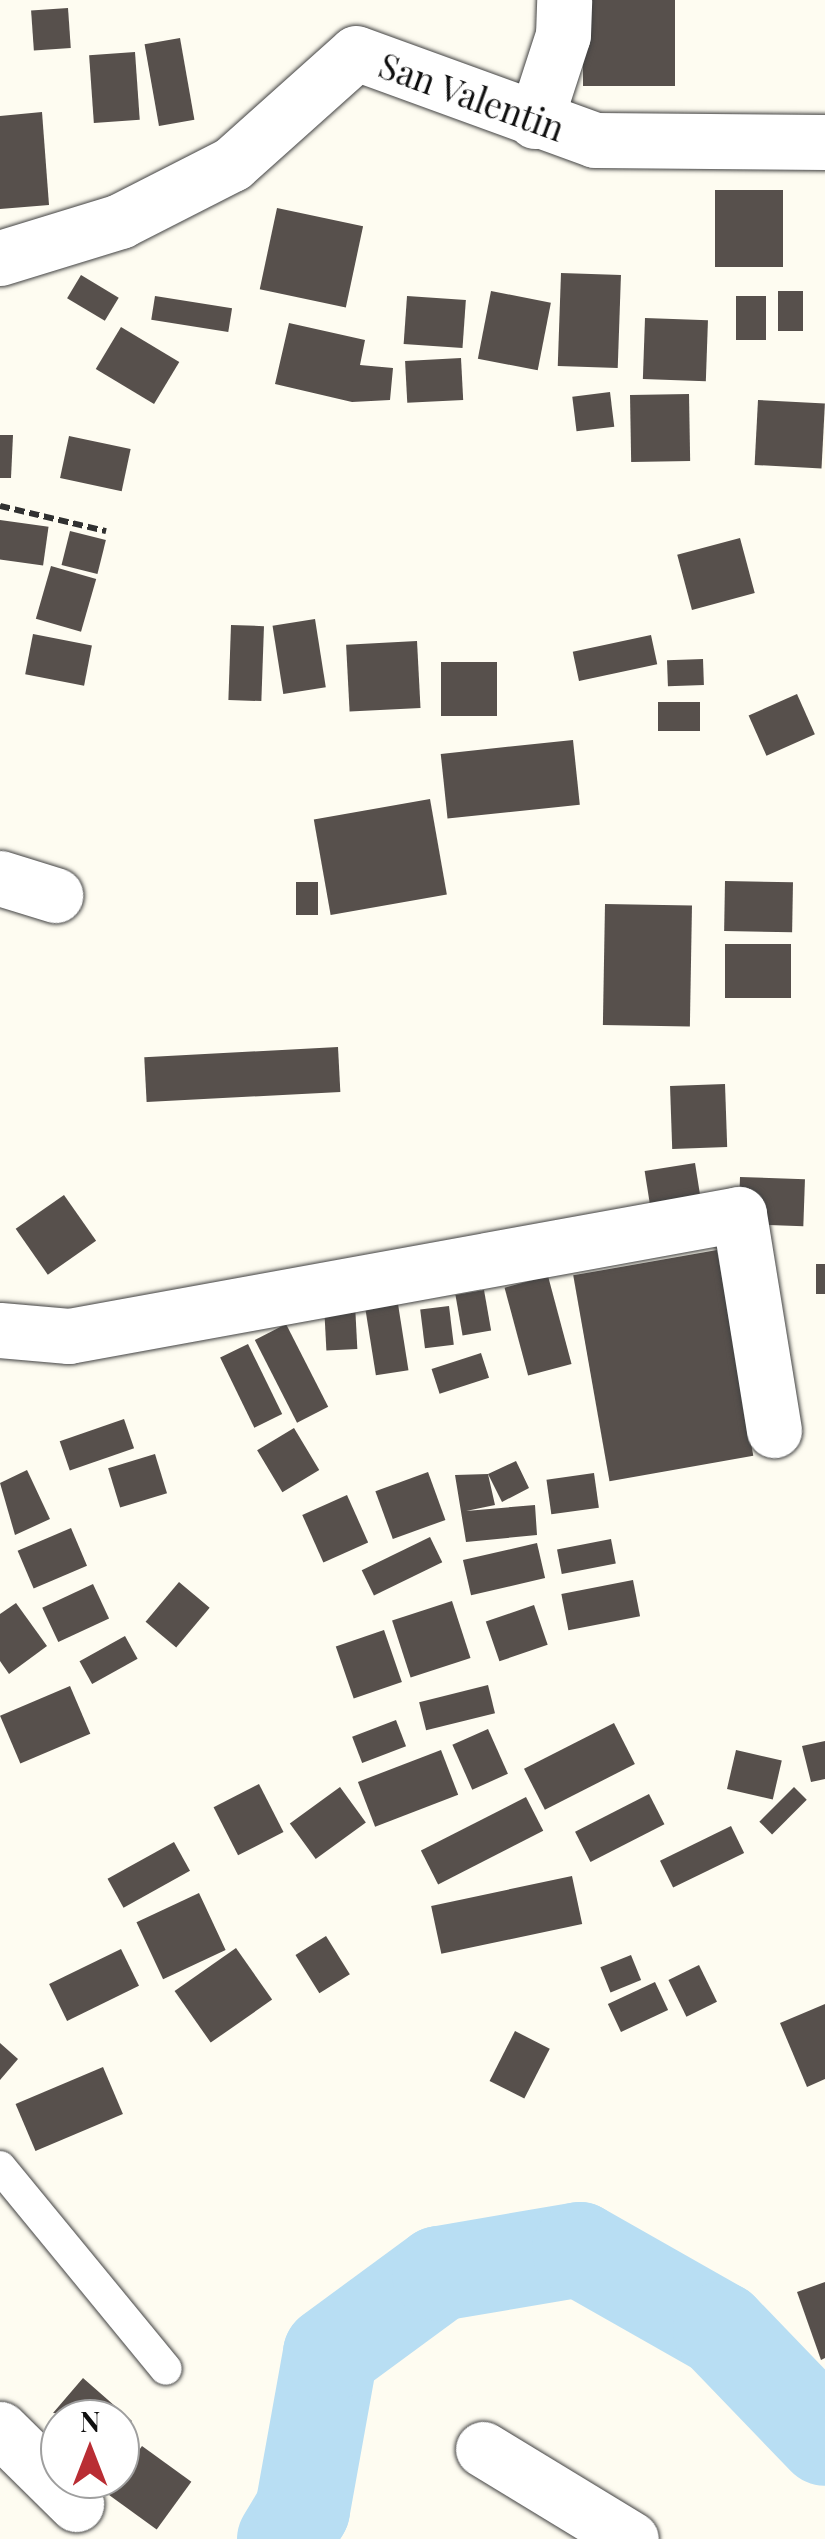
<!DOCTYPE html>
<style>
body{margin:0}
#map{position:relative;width:825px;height:2539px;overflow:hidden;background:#fefcf1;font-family:"Playfair Display",serif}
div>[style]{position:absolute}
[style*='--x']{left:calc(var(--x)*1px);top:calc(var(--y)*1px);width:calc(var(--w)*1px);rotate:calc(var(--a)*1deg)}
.river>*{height:95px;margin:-47.5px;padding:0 47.5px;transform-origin:47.5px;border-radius:47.5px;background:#b8def3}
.building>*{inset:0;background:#57504c;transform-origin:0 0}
.path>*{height:6px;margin-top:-3px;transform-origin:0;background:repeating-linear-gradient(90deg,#313131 0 10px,transparent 0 15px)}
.roads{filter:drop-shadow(0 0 2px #424242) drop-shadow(0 0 2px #424242)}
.lane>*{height:32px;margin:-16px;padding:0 16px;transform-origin:16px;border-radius:16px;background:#fff}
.street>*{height:55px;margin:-27.5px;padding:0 27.5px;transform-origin:27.5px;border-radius:27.5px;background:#fff}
span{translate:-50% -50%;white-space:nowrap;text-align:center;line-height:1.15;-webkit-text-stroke:10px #fff;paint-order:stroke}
.street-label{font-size:35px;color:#0f0f0f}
.north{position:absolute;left:40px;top:2399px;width:100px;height:100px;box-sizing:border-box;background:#fff;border:2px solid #9f9f9f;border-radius:50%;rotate:0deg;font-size:28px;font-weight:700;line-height:40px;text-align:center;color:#0f0f0f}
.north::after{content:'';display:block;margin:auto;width:35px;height:45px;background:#b92d34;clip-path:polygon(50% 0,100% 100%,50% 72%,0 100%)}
</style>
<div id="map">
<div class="river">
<i style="--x:284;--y:2539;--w:35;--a:-59"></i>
<i style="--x:302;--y:2509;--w:158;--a:-79.8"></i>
<i style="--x:330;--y:2353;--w:135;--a:-36.3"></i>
<i style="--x:439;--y:2273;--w:142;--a:-9.7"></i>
<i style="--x:579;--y:2249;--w:162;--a:29.6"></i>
<i style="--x:720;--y:2329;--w:151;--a:46.1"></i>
</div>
<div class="building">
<i style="left:583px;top:0;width:92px;height:86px"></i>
<i style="left:68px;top:8px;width:40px;height:37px;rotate:86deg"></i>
<i style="left:180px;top:38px;width:83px;height:36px;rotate:80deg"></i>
<i style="left:135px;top:52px;width:68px;height:46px;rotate:86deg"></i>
<i style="clip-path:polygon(42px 112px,49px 205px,0 209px,0 116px)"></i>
<i style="left:715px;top:190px;width:68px;height:77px"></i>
<i style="left:277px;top:208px;width:88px;height:83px;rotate:12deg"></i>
<i style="left:561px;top:273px;width:60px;height:93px;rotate:2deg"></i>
<i style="left:81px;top:275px;width:44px;height:27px;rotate:31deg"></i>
<i style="left:491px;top:291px;width:61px;height:69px;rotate:11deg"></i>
<i style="left:778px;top:291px;width:25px;height:40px"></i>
<i style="left:155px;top:296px;width:78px;height:24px;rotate:9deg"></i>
<i style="left:407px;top:296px;width:59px;height:48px;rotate:4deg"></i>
<i style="left:736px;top:296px;width:30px;height:44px"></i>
<i style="left:645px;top:318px;width:63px;height:61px;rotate:2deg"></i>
<i style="clip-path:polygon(289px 323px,365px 340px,360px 365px,393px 368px,390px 400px,352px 402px,275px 384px)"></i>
<i style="left:121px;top:327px;width:68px;height:49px;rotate:31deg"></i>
<i style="left:461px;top:358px;width:42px;height:56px;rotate:87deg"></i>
<i style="left:610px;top:392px;width:35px;height:38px;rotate:83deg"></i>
<i style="left:689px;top:394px;width:67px;height:59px;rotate:89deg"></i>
<i style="left:758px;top:400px;width:67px;height:65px;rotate:3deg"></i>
<i style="clip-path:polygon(0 435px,13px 435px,11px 478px,0 478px)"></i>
<i style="left:69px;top:436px;width:63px;height:43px;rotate:12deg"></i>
<i style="left:0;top:520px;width:49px;height:39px;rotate:8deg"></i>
<i style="left:70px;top:531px;width:37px;height:35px;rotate:14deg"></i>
<i style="left:740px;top:538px;width:57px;height:65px;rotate:75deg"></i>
<i style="left:51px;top:566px;width:47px;height:55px;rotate:16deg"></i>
<i style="left:315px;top:619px;width:69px;height:43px;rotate:81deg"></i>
<i style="left:231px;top:625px;width:33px;height:75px;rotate:2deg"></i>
<i style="left:33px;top:634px;width:60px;height:41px;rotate:11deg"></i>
<i style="left:651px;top:635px;width:30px;height:80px;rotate:78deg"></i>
<i style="left:417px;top:641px;width:67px;height:71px;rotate:87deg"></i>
<i style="left:703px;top:659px;width:26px;height:36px;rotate:88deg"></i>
<i style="left:497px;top:662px;width:54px;height:56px;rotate:90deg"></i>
<i style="left:797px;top:694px;width:44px;height:53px;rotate:66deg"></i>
<i style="left:658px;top:702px;width:42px;height:29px"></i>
<i style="left:573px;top:740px;width:65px;height:133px;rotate:84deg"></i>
<i style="left:430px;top:799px;width:97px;height:118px;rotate:80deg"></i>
<i style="left:725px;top:881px;width:68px;height:50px;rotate:1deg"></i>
<i style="left:296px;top:882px;width:22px;height:33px"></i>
<i style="left:605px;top:904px;width:87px;height:121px;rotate:1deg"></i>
<i style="left:725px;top:944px;width:66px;height:54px"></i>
<i style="left:338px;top:1047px;width:45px;height:194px;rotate:87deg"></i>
<i style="left:725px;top:1084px;width:63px;height:55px;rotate:88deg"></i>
<i style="left:695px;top:1163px;width:36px;height:51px;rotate:81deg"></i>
<i style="left:740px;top:1177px;width:65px;height:47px;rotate:2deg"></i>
<i style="left:64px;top:1195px;width:56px;height:59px;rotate:55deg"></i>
<i style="left:717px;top:1250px;width:209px;height:146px;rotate:80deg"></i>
<i style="left:816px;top:1264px;width:9px;height:30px"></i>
<i style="left:548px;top:1276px;width:91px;height:45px;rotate:75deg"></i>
<i style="left:484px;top:1290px;width:41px;height:29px;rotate:80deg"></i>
<i style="left:355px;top:1304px;width:45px;height:31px;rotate:87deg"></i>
<i style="left:398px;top:1304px;width:67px;height:33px;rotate:81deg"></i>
<i style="left:449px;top:1306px;width:39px;height:29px;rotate:83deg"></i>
<i style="left:286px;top:1324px;width:93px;height:35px;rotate:63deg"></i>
<i style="left:248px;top:1344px;width:78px;height:31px;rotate:64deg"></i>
<i style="left:481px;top:1353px;width:26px;height:52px;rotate:72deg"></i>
<i style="left:124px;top:1419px;width:31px;height:68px;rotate:71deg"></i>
<i style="left:294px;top:1428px;width:49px;height:43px;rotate:59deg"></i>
<i style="left:155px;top:1454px;width:41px;height:49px;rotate:73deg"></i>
<i style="clip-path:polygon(516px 1461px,529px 1488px,502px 1502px,488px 1474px,495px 1505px,466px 1511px,535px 1505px,537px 1535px,466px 1542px,455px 1475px,488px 1474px)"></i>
<i style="clip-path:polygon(27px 1470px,50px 1519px,15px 1535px,0 1483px)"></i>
<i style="left:428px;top:1472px;width:51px;height:56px;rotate:70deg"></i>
<i style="left:594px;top:1473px;width:35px;height:48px;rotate:82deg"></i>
<i style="left:347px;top:1495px;width:52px;height:49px;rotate:66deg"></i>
<i style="left:71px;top:1528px;width:41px;height:58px;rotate:67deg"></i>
<i style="left:430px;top:1537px;width:28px;height:76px;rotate:64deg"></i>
<i style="left:611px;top:1539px;width:25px;height:55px;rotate:79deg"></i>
<i style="left:537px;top:1543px;width:36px;height:76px;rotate:77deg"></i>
<i style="left:633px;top:1580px;width:37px;height:73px;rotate:79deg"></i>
<i style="left:179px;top:1582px;width:40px;height:52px;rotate:40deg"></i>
<i style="left:93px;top:1584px;width:38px;height:56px;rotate:65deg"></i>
<i style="left:452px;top:1601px;width:60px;height:63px;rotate:72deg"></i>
<i style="clip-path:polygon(16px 1603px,47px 1646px,9px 1674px,0 1661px,0 1614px)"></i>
<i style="left:534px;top:1605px;width:42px;height:51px;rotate:71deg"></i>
<i style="left:384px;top:1630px;width:55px;height:51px;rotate:71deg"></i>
<i style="left:125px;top:1636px;width:26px;height:52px;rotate:61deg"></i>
<i style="left:488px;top:1685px;width:29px;height:71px;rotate:76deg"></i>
<i style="left:70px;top:1686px;width:52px;height:76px;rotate:67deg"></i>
<i style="left:396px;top:1720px;width:28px;height:47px;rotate:69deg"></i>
<i style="left:614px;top:1723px;width:46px;height:101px;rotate:63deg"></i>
<i style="left:488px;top:1729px;width:49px;height:39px;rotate:66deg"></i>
<i style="clip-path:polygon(825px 1741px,825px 1779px,811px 1782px,802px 1746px)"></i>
<i style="left:441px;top:1750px;width:48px;height:89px;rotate:69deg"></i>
<i style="left:736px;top:1750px;width:47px;height:40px;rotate:13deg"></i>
<i style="left:259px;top:1784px;width:54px;height:51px;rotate:63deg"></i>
<i style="left:340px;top:1787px;width:44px;height:62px;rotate:54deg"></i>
<i style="left:794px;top:1787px;width:18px;height:49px;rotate:45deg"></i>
<i style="left:649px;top:1794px;width:34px;height:83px;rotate:63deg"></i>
<i style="left:526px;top:1797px;width:38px;height:118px;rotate:63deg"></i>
<i style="left:731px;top:1826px;width:30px;height:79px;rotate:64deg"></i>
<i style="left:174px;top:1842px;width:33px;height:76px;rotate:61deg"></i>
<i style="left:572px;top:1876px;width:49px;height:144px;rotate:78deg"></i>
<i style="left:199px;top:1893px;width:63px;height:69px;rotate:65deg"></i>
<i style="left:326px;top:1936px;width:45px;height:36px;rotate:58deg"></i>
<i style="left:236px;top:1948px;width:63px;height:75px;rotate:55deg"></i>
<i style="left:121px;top:1949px;width:41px;height:80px;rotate:64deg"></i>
<i style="left:631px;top:1955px;width:27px;height:33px;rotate:68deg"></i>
<i style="left:699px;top:1965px;width:41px;height:34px;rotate:64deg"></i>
<i style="left:655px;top:1982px;width:31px;height:52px;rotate:65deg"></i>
<i style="clip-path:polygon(825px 2004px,825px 2079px,807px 2087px,780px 2023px)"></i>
<i style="left:515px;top:2031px;width:39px;height:56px;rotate:27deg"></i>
<i style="clip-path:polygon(0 2043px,18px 2059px,0 2080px)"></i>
<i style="left:103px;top:2067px;width:51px;height:95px;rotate:67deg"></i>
<i style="clip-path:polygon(825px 2282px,825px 2358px,821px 2360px,797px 2292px)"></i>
<i style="clip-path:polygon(83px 2378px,132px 2421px,120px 2435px,120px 2419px,53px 2413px)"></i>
<i style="left:142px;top:2446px;width:61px;height:59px;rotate:36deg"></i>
</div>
<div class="path">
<i style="--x:0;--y:506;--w:109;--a:13.3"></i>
</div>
<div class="roads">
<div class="lane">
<i style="--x:0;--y:2167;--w:261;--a:50.6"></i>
</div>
<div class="street">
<i style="--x:535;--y:121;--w:90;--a:-72"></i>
<i style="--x:563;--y:35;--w:35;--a:-88"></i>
<i style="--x:0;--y:258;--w:126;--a:-17.1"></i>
<i style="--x:120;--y:221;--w:126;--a:-27"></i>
<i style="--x:232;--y:164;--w:166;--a:-41.8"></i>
<i style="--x:356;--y:53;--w:254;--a:20"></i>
<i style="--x:595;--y:140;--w:230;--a:0.5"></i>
<i style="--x:0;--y:878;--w:58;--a:17.2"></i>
<i style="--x:0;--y:1330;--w:69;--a:5"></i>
<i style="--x:69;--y:1336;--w:681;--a:-10.32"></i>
<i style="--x:739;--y:1214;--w:219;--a:80.8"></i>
<i style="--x:0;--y:2429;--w:107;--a:44.6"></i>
<i style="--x:483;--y:2449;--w:173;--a:31.3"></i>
</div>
</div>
<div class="street-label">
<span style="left:472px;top:96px;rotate:20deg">San Valentin</span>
</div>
<div class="north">N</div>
</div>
